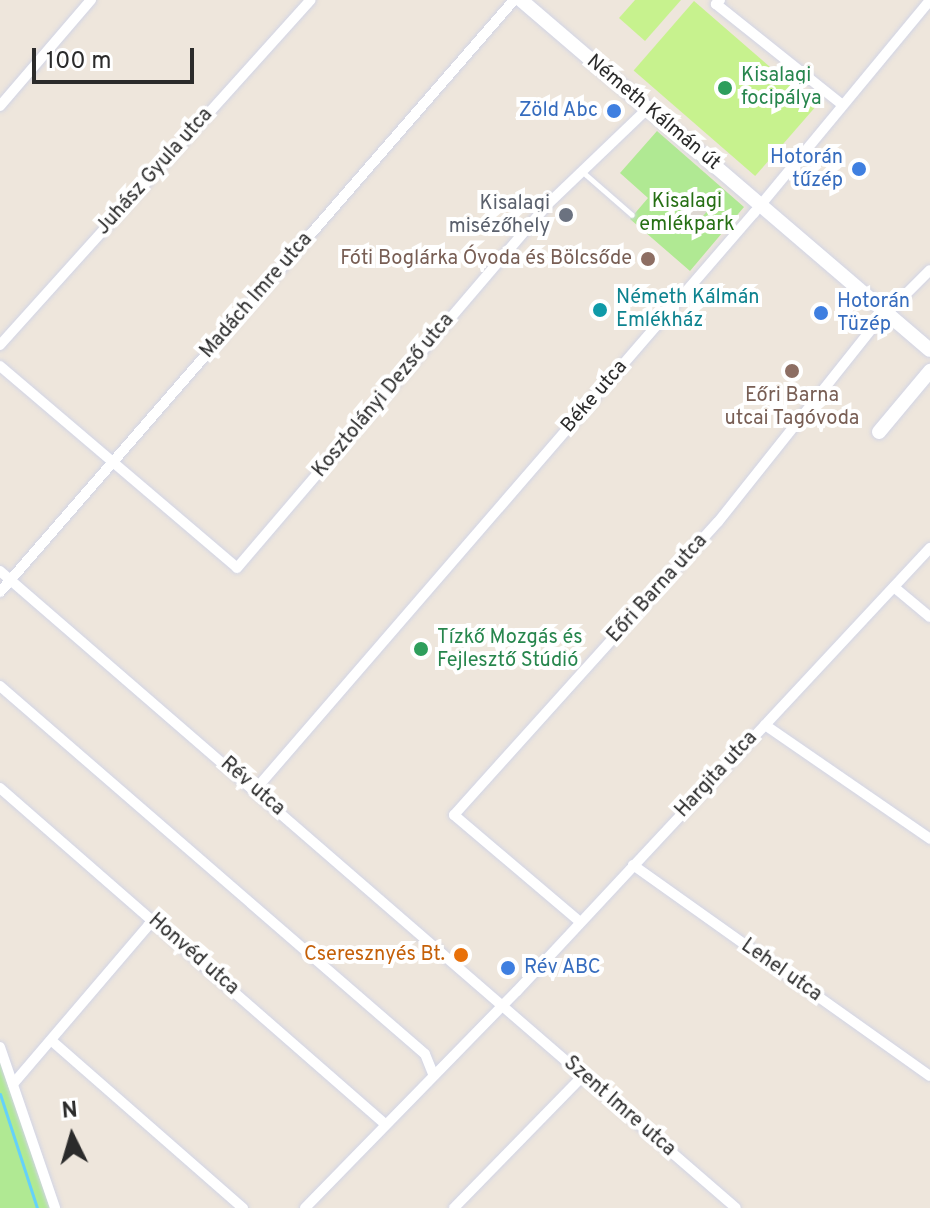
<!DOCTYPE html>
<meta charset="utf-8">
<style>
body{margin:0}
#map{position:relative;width:930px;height:1208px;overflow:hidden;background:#eee6dc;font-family:Overpass,sans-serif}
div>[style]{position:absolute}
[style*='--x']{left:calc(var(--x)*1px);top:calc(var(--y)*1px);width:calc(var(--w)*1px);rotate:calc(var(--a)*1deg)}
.green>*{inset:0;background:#b0e993}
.pitch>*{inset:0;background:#c7f28e;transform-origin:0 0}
.plaza>*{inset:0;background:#ded9d3}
.round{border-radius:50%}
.stream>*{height:3px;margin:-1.5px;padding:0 1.5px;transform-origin:1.5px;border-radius:1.5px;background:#65d1f9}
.roads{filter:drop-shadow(0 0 2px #d1d4e5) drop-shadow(0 0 2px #d1d4e5)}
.lane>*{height:5px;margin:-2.5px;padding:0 2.5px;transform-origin:2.5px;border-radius:2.5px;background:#fff}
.street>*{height:10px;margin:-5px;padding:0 5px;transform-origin:5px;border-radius:5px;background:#fff}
.secondary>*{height:14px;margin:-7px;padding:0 7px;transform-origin:7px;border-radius:7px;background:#fff}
.dots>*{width:22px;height:22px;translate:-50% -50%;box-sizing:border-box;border:4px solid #fff;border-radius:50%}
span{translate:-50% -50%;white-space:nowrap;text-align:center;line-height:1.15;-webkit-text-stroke:8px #fff;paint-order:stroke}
.leisure-label{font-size:20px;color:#27864d}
.left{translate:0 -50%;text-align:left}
.shop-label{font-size:20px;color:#366cbe}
.right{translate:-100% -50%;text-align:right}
.street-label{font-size:20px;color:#2b2b2b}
.park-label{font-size:20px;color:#266f14}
.worship-label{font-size:20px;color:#5b616d}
.education-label{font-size:20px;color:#785e54}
.culture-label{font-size:20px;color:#0d838f}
.food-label{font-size:20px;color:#c56008}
.north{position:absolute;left:32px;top:1096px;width:80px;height:80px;-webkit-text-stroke:6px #fff;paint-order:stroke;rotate:355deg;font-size:22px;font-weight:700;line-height:32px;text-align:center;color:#2b2b2b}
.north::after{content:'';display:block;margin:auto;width:28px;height:36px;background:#2b2b2b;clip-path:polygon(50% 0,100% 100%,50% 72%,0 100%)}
.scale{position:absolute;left:32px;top:48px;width:162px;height:36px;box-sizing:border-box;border:4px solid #2b2b2b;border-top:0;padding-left:10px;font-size:24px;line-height:28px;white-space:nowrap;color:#2b2b2b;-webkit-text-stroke:6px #fff;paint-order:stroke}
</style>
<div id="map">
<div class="green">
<i style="clip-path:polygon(657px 131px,744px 207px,690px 271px,630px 219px,648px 198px,620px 173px)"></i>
<i style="clip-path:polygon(0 1060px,50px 1208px,0 1208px)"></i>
</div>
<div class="pitch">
<i style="clip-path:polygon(635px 0,681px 0,645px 41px,619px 18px)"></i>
<i style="left:694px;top:1px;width:161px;height:92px;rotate:41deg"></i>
</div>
<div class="plaza">
<i class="round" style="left:680px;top:191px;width:28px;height:28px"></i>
</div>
<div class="stream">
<i style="--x:0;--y:1094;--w:120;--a:72"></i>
</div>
<div class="roads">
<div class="lane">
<i style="--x:585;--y:174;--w:62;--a:41.1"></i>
</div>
<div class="street">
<i style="--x:720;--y:0;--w:6;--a:135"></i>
<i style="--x:716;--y:4;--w:159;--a:38.6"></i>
<i style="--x:0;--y:106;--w:140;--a:-49.4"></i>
<i style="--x:0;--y:345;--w:464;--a:-48"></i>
<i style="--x:0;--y:366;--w:311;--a:40.4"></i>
<i style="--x:237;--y:568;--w:477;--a:-49.5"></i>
<i style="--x:547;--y:205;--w:139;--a:-43.8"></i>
<i style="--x:0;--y:571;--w:973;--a:40.88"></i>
<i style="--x:894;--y:587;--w:47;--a:39.8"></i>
<i style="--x:0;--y:592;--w:784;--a:-49.03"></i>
<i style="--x:0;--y:686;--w:562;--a:40.89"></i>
<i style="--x:425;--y:1054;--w:22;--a:68"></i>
<i style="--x:765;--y:725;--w:201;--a:34.6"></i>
<i style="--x:0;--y:788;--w:511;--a:41.11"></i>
<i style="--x:255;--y:790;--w:763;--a:-49.15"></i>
<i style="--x:754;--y:213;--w:276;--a:-50.4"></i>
<i style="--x:633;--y:865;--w:364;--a:35.4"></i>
<i style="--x:579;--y:921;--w:164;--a:-139.7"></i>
<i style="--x:454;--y:815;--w:394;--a:-48"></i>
<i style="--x:718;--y:522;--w:251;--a:-51.5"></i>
<i style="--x:874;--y:326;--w:79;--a:-45"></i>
<i style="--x:52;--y:1041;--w:254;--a:41.2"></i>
<i style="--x:0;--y:1047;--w:170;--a:71.1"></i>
<i style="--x:13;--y:1084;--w:216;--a:-49.5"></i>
<i style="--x:305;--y:1208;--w:303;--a:-45.7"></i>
<i style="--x:517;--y:991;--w:606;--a:-47.01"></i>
<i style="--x:454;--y:1208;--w:185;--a:-45.7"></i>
</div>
<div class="secondary">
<i style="--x:521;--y:0;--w:538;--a:40.56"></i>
<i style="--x:879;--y:432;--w:80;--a:-50.1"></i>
</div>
</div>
<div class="dots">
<i style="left:725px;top:88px;background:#2e9e5b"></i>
<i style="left:614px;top:111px;background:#3f7fe0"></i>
<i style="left:859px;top:169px;background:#3f7fe0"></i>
<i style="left:566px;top:215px;background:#6b7280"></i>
<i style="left:648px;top:259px;background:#8d6e63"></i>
<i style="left:600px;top:310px;background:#0f9aa8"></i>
<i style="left:821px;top:313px;background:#3f7fe0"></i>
<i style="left:792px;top:371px;background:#8d6e63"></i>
<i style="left:421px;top:649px;background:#2e9e5b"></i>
<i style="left:461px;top:955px;background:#e8710a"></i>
<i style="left:508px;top:968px;background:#3f7fe0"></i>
</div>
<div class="leisure-label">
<span class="left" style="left:741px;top:88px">Kisalagi<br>focipálya</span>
<span class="left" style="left:437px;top:650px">Tízkő Mozgás és<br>Fejlesztő Stúdió</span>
</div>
<div class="shop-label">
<span class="right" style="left:598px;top:111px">Zöld Abc</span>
<span class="right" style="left:843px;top:170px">Hotorán<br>tűzép</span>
<span class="left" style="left:837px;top:314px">Hotorán<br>Tüzép</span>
<span class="left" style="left:524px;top:968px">Rév ABC</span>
</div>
<div class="street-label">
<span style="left:653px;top:113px;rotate:40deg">Németh Kálmán út</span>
<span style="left:155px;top:172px;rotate:-48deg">Juhász Gyula utca</span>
<span style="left:257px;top:296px;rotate:-49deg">Madách Imre utca</span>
<span style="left:384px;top:396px;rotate:-50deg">Kosztolányi Dezső utca</span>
<span style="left:595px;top:397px;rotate:-49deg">Béke utca</span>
<span style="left:658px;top:589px;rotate:-48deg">Eőri Barna utca</span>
<span style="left:717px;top:775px;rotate:-47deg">Hargita utca</span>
<span style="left:252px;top:787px;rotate:41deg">Rév utca</span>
<span style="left:193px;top:955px;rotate:41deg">Honvéd utca</span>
<span style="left:781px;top:971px;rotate:35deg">Lehel utca</span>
<span style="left:619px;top:1107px;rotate:41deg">Szent Imre utca</span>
</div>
<div class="park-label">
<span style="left:687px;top:214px">Kisalagi<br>emlékpark</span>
</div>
<div class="worship-label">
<span class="right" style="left:550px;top:216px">Kisalagi<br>misézőhely</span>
</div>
<div class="education-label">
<span class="right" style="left:632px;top:259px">Fóti Boglárka Óvoda és Bölcsőde</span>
<span style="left:792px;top:408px">Eőri Barna<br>utcai Tagóvoda</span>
</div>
<div class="culture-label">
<span class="left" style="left:616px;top:310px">Németh Kálmán<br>Emlékház</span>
</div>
<div class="food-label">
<span class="right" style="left:445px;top:955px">Cseresznyés Bt.</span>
</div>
<div class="north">N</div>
<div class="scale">100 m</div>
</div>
